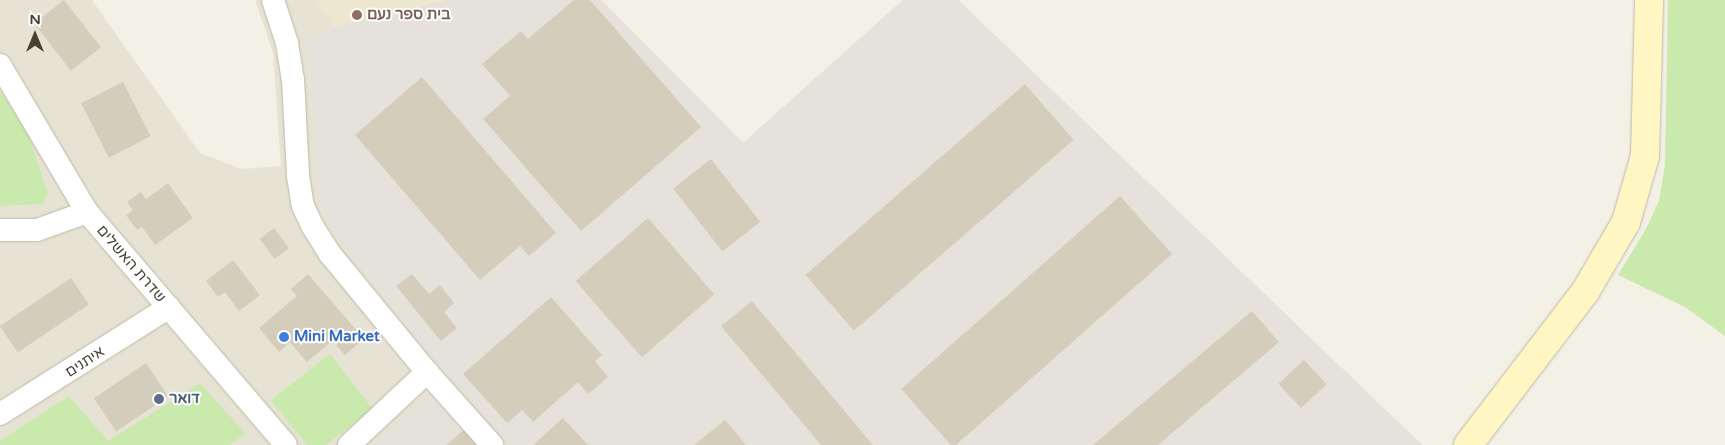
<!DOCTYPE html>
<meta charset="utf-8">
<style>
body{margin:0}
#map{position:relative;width:1725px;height:445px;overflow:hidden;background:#f3f0e6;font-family:"Varela Round","Noto Sans Hebrew",sans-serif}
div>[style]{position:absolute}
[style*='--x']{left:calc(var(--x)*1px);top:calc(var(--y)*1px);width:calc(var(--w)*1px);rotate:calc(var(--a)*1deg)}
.residential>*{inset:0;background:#e7e3d4}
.industrial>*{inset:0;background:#e5e2db}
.education>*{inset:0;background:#ede7cf}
.green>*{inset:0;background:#c9e9ad}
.building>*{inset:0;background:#d5cdbb;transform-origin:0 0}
.roads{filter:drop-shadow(0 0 1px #bfb9a8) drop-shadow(0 0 1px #bfb9a8)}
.street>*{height:22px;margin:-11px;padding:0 11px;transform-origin:11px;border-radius:11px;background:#fff}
.secondary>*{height:28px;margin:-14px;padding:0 14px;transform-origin:14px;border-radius:14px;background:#fff6c4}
.dots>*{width:14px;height:14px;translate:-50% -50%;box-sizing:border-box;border:2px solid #fff;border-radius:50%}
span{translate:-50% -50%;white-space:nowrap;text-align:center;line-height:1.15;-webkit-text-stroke:4px #fff;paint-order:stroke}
.education-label{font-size:15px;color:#785e54;font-weight:700}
.left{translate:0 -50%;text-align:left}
.street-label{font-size:15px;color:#464135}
.shop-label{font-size:15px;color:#366cbe;font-weight:700}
.service-label{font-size:15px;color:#4e5e75;font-weight:700}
.north{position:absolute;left:10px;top:10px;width:50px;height:50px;-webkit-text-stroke:4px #fff;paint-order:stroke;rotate:0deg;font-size:14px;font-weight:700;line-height:20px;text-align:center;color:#464135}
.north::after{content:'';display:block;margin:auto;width:18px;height:22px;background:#464135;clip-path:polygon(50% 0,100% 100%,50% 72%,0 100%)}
</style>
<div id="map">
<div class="residential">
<i style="clip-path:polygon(0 0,92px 0,200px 153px,242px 169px,281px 166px,273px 53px,255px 0,601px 0,743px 143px,903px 0,958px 0,1422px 445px,0 445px)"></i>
</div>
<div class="industrial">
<i style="clip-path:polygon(450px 0,601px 0,743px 143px,903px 0,958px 0,1422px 445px,376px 445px,448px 377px,331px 231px,319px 198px,306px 42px,333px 27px)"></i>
</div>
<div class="education">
<i style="clip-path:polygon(317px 0,450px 0,333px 27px)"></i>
</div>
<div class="green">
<i style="clip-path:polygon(1668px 0,1725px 0,1725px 336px,1685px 307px,1618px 275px,1646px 229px,1659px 201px,1665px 165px)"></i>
<i style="clip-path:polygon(0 92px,26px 127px,48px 194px,43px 204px,0 206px)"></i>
<i style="clip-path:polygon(330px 354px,373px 409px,326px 445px,307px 445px,271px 400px)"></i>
<i style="clip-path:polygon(200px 383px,246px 434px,229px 445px,0 445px,0 441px,69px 396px,108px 441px)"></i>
</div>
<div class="building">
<i style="left:64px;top:0;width:60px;height:38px;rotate:52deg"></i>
<i style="clip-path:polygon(574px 0,590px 0,701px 127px,581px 231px,483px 119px,510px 96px,482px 64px,521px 31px,528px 39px)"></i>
<i style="clip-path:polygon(422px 77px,556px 233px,529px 256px,520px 246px,480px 280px,355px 135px)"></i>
<i style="left:123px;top:82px;width:61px;height:47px;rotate:63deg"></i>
<i style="left:1025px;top:84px;width:74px;height:291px;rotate:49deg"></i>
<i style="left:711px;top:159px;width:80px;height:48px;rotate:52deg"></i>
<i style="clip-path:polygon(168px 183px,193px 218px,155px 245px,142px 227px,137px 230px,126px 215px,133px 210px,127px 202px,141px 192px,146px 199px)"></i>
<i style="clip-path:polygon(1120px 196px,1172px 254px,956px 445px,951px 445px,901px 389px)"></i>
<i style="left:648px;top:218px;width:101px;height:96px;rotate:49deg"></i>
<i style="left:274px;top:228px;width:25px;height:18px;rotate:53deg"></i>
<i style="clip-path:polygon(233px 260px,260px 295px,239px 311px,225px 292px,218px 297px,206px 281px)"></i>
<i style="clip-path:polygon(308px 274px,364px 339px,345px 355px,332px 341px,307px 362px,290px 342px,279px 352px,259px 328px,297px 296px,291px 289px)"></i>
<i style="clip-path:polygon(412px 274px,429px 294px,440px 285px,454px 303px,444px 312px,457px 328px,441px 341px,396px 286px)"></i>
<i style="left:71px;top:278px;width:32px;height:86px;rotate:56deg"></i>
<i style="clip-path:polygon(551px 297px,602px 355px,595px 361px,608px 377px,588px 394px,578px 382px,533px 422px,522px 410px,507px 423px,463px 374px)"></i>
<i style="clip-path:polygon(752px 301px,873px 445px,821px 445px,721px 326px)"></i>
<i style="clip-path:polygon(1252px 311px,1279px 342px,1158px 445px,1093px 445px)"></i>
<i style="left:1304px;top:360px;width:33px;height:35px;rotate:47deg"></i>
<i style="left:146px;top:363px;width:40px;height:63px;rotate:56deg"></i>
<i style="clip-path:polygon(563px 418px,588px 445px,535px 445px,534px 444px)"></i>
<i style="clip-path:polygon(725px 420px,746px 445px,694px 445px)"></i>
<i style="clip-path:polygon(465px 429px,478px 445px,446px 445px)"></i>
</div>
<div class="roads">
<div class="street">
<i style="--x:273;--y:0;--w:45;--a:72"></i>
<i style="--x:287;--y:43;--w:36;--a:81"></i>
<i style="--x:293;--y:79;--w:97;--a:87"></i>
<i style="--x:298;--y:176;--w:30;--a:81"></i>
<i style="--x:303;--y:206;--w:23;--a:65"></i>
<i style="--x:313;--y:227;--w:32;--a:58"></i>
<i style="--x:330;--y:254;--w:153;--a:50.6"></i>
<i style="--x:427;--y:372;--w:98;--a:48.3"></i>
<i style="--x:0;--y:65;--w:171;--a:59.4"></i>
<i style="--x:87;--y:212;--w:306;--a:49.5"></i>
<i style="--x:0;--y:230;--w:37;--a:0"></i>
<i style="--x:37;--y:230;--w:53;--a:-19.8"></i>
<i style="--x:0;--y:414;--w:200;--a:-32.3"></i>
<i style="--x:349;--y:445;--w:107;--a:-43.1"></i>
</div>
<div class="secondary">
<i style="--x:1468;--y:445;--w:193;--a:-52.6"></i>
<i style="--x:1585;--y:292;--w:81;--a:-59.6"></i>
<i style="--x:1626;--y:222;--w:69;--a:-73.9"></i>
<i style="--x:1645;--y:156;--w:156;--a:-88.5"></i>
</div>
</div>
<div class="dots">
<i style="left:357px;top:15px;background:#8d6e63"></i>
<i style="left:284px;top:337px;background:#3f7fe0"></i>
<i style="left:159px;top:399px;background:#5c6f8a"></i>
</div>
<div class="education-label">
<span class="left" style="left:367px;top:15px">בית ספר נעם</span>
</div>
<div class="street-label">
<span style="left:131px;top:264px;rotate:49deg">שדרת האשלים</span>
<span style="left:85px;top:362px;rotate:-33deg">איתנים</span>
</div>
<div class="shop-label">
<span class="left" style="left:294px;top:337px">Mini Market</span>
</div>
<div class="service-label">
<span class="left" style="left:169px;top:399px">דואר</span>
</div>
<div class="north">N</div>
</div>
